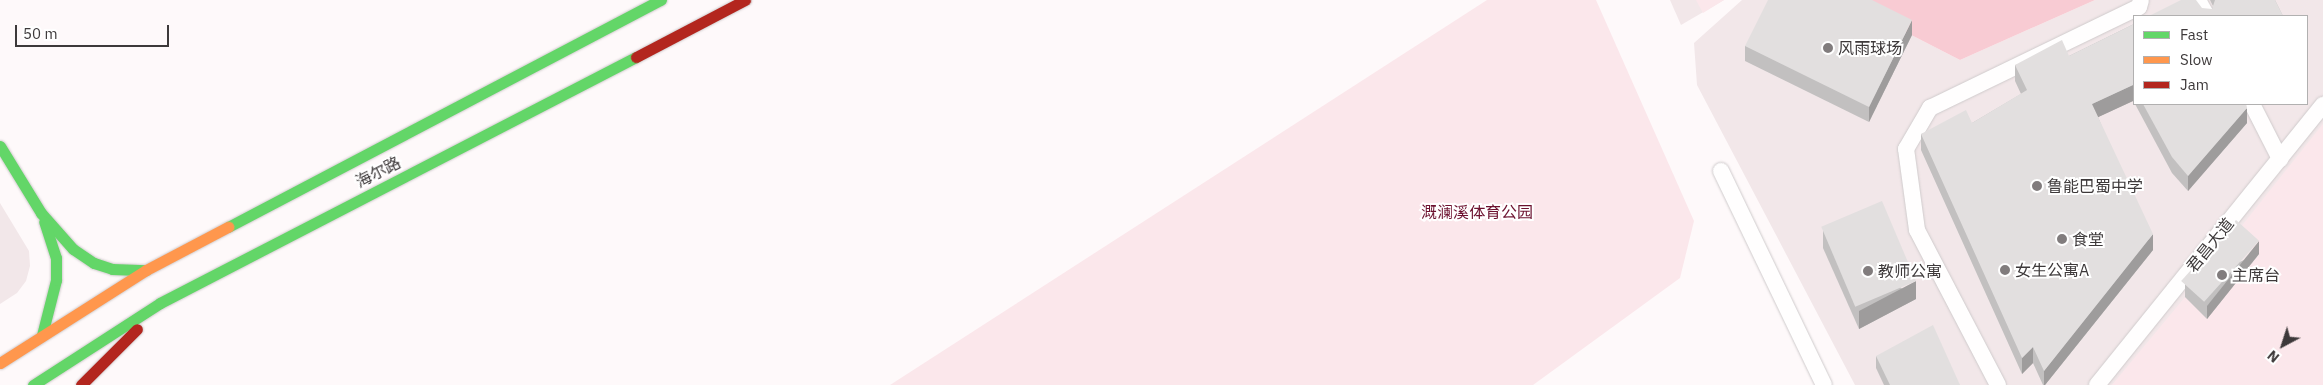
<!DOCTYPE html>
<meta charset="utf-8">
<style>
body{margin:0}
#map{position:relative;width:2323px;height:385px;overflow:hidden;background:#fef9fa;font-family:"IBM Plex Sans","Noto Sans SC",sans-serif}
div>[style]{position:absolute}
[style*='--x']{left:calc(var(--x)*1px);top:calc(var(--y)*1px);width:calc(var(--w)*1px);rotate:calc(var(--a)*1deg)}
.built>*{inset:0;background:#f2e7e9}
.green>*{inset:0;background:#fbe7eb}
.forest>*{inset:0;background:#f8cbd3}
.roads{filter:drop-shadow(0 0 1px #cfcbcc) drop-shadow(0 0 1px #cfcbcc)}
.street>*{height:16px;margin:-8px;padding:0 8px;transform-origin:8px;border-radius:8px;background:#fffefe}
.fast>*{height:11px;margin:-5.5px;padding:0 5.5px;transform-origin:5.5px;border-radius:5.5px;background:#63d668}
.slow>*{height:11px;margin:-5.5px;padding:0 5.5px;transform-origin:5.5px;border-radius:5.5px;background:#ff974d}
.jam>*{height:11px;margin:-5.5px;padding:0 5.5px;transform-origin:5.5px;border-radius:5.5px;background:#b3261e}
.wall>*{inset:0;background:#c2c0c0}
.shaded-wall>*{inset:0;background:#9e9c9c}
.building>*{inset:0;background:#e2dfdf;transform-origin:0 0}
.dots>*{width:14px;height:14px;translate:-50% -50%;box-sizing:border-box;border:2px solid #fff;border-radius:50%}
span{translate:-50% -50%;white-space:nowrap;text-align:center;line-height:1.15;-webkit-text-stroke:4px #fff;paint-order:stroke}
.poi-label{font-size:16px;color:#3d393a}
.left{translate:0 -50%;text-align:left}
.street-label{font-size:16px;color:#3d393a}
.park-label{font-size:16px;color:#6c112f}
.legend{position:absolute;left:2133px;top:15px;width:175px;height:90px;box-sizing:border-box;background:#fff;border:1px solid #b1b0b0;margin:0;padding:6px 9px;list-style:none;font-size:15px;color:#3d393a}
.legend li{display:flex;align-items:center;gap:10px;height:25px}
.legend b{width:25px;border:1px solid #b1b0b0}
.north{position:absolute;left:2258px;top:320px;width:50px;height:50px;-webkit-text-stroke:4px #fff;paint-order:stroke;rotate:220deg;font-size:14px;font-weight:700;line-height:20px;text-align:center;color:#3d393a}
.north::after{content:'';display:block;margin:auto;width:18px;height:22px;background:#3d393a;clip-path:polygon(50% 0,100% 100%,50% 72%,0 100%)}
.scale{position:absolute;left:15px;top:25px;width:154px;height:22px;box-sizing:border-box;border:2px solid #3d393a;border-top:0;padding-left:6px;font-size:15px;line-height:18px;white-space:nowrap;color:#3d393a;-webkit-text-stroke:4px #fff;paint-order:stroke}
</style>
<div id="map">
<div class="built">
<i style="clip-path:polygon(1670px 0,1724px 0,1681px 25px)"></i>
<i style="clip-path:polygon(evenodd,1742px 0,1843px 0,1960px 60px,2095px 0,2323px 0,2323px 385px,1855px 385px,1697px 85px,1694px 43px,1742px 0,2134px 16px,2307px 16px,2307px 104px,2134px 104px,2134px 16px)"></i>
<i style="clip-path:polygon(0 203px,29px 251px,30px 266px,26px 281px,17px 293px,0 304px)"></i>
</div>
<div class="green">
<i style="clip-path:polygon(1487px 0,1596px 0,1694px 221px,1680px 278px,1533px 385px,890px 385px)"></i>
<i style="clip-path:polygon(1696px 0,1724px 0,1703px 13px)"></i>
<i style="clip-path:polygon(2323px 124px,2323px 385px,2112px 385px,2185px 297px,2207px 318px,2259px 255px,2236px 233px)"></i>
</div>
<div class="forest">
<i style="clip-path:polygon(1843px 0,2095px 0,1960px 60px)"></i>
</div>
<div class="roads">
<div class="street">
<i style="--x:2198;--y:0;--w:18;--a:61"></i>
<i style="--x:2252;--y:104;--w:62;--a:63"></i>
<i style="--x:1721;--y:171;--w:237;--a:64.3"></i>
<i style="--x:1998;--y:385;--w:175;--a:-117.6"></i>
<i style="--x:1917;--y:230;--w:82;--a:-97.7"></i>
<i style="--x:1906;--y:149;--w:48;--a:-59.7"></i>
<i style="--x:1930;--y:108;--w:232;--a:-25.8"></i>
<i style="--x:2139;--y:7;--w:7;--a:-74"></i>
<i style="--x:2097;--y:385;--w:360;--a:-51.1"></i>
</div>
<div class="fast">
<i style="--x:0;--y:146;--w:79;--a:58.5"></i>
<i style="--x:41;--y:213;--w:48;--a:48.4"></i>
<i style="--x:73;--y:249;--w:25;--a:34"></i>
<i style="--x:94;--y:263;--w:19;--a:18"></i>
<i style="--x:112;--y:269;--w:34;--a:2"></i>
<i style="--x:228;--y:227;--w:489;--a:-27.7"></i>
<i style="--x:42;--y:335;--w:57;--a:-75.7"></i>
<i style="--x:56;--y:280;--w:22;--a:-90"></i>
<i style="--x:56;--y:258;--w:38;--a:-108"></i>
<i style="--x:33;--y:385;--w:151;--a:-32.8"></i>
<i style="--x:160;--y:303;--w:536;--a:-27.33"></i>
</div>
<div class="slow">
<i style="--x:0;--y:363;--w:173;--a:-32.5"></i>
<i style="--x:146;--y:270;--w:93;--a:-27.7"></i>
</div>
<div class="jam">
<i style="--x:636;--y:57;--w:123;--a:-27.6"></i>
<i style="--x:81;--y:385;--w:79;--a:-45"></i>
</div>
</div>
<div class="wall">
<i style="clip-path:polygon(2210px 0,2275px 0,2283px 16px,2202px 8px,2212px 9px,2213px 6px)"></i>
<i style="clip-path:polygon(2134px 24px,2134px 103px,2133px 101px,2098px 117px,2153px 250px,2045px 385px,2043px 385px,2033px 363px,2022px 374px,1921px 150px,1921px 134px,1972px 123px,2021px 94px,2015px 81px,2015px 65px,2069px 56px)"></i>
<i style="clip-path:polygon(1912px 35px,1869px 122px,1745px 61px,1745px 46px)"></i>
<i style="clip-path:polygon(2135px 104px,2246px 104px,2247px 123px,2188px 191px,2172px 173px)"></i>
<i style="clip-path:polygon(1823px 230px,1916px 299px,1859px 329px,1823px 248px)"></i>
<i style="clip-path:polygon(2259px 254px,2207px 319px,2185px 297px,2185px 284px)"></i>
<i style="clip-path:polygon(1876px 356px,1960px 385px,1884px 385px,1876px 368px)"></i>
</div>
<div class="shaded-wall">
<i style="clip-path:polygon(1912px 20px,1912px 35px,1869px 122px,1869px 107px)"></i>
<i style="clip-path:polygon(2133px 85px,2133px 101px,2092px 120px,2092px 104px)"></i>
<i style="clip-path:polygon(2247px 108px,2247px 123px,2188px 191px,2188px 176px)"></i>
<i style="clip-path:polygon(2153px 234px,2153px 250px,2045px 385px,2044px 385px,2044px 371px)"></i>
<i style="clip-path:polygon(2259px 241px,2259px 254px,2207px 319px,2207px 306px)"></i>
<i style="clip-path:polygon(1916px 281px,1916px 299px,1859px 329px,1859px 311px)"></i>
<i style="clip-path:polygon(2033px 347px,2033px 363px,2022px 374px,2022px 358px)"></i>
</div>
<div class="building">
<i style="clip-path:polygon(1768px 0,1872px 0,1912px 20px,1869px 107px,1745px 46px)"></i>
<i style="clip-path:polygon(2181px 0,2196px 0,2202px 8px,2212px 9px,2215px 0,2275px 0,2283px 16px,2149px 16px)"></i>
<i style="clip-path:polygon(2134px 24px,2134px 87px,2133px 85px,2092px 104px,2153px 234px,2044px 371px,2033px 347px,2022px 358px,1921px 134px,1966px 110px,1972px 123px,2027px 90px,2015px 65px,2062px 40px,2069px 56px)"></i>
<i style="clip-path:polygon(2143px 104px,2246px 104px,2247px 108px,2188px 176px,2172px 157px)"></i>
<i style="left:1882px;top:201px;width:87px;height:66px;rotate:67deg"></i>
<i style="left:2236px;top:220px;width:31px;height:82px;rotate:42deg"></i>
<i style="clip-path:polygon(1933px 325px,1960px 385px,1890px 385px,1876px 356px)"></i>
</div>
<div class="dots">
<i style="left:1828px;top:48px;background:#817c7d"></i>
<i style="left:2037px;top:186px;background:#817c7d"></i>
<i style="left:2062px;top:239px;background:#817c7d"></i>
<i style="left:2005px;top:270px;background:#817c7d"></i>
<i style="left:1868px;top:271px;background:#817c7d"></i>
<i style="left:2222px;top:275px;background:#817c7d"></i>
</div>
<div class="poi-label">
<span class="left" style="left:1838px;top:48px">风雨球场</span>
<span class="left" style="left:2047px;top:186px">鲁能巴蜀中学</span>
<span class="left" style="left:2072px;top:239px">食堂</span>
<span class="left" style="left:2015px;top:270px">女生公寓A</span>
<span class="left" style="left:1878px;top:271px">教师公寓</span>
<span class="left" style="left:2232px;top:275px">主席台</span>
</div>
<div class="street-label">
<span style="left:378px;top:172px;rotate:-27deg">海尔路</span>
<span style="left:2210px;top:245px;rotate:-51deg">君昌大道</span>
</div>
<div class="park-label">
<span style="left:1477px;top:212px">溉澜溪体育公园</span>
</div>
<ul class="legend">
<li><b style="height:6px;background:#63d668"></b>Fast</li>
<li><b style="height:6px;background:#ff974d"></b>Slow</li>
<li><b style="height:6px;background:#b3261e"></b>Jam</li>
</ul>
<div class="north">N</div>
<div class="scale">50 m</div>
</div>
